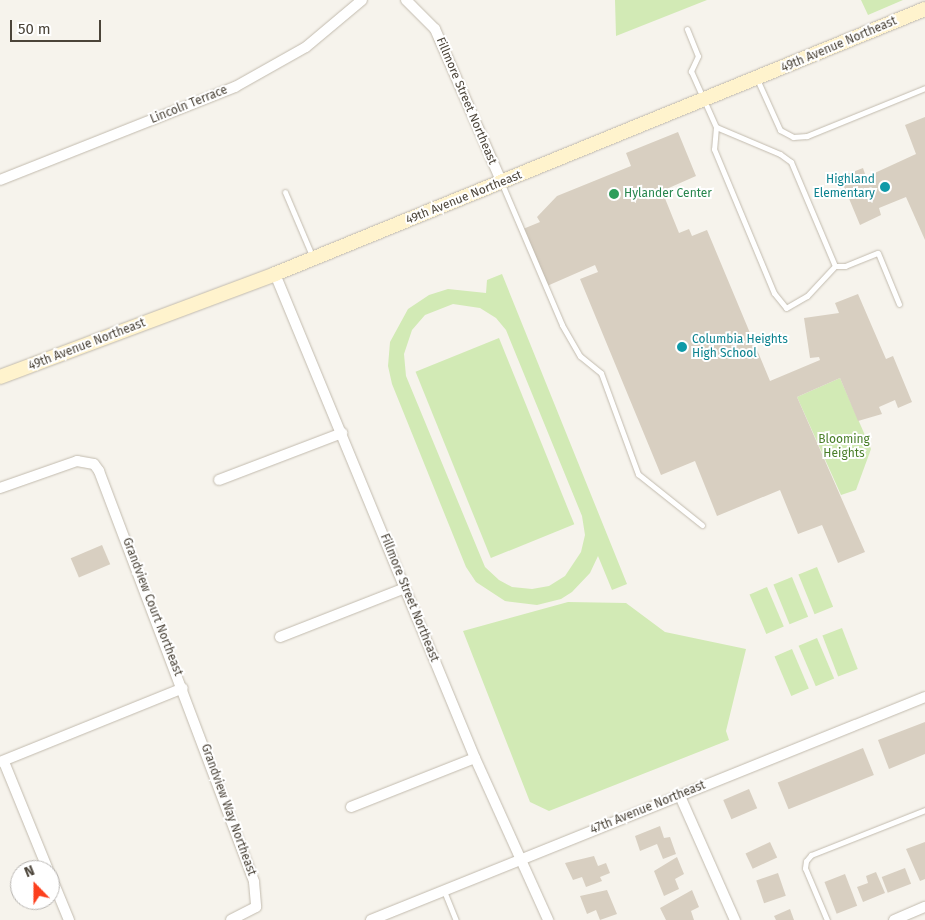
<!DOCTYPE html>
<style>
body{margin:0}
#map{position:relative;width:925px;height:920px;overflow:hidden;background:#f6f3ec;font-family:"Fira Sans",sans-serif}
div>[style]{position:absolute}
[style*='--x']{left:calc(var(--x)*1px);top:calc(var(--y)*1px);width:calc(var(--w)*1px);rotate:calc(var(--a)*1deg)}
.green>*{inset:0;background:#d2eab5;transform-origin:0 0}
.building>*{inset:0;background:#d8cfc1;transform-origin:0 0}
.roads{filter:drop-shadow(0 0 1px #c2bbae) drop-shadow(0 0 1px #c2bbae)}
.lane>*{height:5px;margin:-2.5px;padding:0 2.5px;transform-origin:2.5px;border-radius:2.5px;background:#fff}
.street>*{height:10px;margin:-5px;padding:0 5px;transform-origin:5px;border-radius:5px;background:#fff}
.secondary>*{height:14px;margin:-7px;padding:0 7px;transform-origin:7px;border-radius:7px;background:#fff3cd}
.dots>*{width:14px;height:14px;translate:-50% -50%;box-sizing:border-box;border:2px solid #fff;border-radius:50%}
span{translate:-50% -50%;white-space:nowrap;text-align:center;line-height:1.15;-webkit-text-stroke:4px #fff;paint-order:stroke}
.street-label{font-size:12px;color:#4b4439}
.culture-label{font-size:12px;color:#0d838f}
.right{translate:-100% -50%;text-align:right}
.left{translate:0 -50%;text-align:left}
.leisure-label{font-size:12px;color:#27864d}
.park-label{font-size:12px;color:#4a7f2a}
.north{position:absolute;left:10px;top:860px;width:50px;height:50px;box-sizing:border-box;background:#fff;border:1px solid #b7b4b0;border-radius:50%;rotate:338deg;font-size:14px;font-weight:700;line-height:20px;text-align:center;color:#4b4439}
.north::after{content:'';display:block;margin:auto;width:18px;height:22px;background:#fc3f1d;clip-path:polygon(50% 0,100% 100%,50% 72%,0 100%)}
.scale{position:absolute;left:10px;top:20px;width:91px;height:22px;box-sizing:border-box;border:2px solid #4b4439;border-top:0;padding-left:6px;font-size:15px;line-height:18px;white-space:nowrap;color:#4b4439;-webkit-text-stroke:4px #fff;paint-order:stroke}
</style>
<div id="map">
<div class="green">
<i style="clip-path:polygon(615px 0,707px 0,616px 36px)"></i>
<i style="clip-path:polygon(861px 0,903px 0,868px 15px)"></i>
<i style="clip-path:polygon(evenodd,502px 274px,627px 584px,612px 590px,598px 556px,590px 573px,572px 592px,561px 599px,537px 605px,505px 601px,476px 582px,466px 567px,392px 384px,388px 366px,390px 342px,408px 309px,429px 295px,448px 289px,486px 293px,487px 280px,502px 274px,453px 304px,480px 308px,496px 318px,506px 330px,582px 516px,585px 535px,581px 552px,565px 576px,549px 586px,532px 589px,512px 587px,499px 580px,485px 567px,406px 376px,404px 354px,412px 330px,425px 315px,453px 304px)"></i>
<i style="left:499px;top:338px;width:201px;height:90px;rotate:68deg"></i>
<i style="clip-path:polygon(840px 378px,871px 449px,856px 490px,841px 495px,797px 397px)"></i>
<i style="left:817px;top:567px;width:43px;height:20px;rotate:68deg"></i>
<i style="left:792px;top:577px;width:43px;height:20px;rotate:68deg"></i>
<i style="left:767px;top:587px;width:43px;height:19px;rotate:67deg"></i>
<i style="clip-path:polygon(568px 602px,626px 603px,665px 632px,746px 649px,726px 731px,729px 740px,549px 811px,530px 802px,463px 631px)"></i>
<i style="left:842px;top:628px;width:44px;height:21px;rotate:69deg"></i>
<i style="left:817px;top:638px;width:44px;height:20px;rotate:67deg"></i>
<i style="left:792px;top:649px;width:43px;height:19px;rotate:67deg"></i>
</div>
<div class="building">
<i style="clip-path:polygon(925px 117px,925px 240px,906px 197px,879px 208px,881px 215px,860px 225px,840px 177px,863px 168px,866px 177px,916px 154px,905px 125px)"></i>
<i style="clip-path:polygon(678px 132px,696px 176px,662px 191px,679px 233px,689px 229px,692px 236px,707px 230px,770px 381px,820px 360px,819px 357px,810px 358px,804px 318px,839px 313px,835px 303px,858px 294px,886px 359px,893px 356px,912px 402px,898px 408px,895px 400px,879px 407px,882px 414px,858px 421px,840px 378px,797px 397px,865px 552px,838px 563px,822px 525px,798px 534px,780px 490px,717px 516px,695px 461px,661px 475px,580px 279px,598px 272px,595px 265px,547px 286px,523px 229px,540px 222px,537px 217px,557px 196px,631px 166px,626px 153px)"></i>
<i style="left:102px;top:545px;width:21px;height:34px;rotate:67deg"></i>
<i style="clip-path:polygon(925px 722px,925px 754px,889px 769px,878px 740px)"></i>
<i style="left:863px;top:748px;width:29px;height:92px;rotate:68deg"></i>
<i style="left:749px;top:789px;width:21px;height:28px;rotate:67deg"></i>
<i style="clip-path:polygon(660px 826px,664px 838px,670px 837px,676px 854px,663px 859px,657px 844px,640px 851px,635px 836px)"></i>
<i style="left:770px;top:842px;width:17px;height:27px;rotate:65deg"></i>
<i style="clip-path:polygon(925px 842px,925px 879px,920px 881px,906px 849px)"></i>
<i style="clip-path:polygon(594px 856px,598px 866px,606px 863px,610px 873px,600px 877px,602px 881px,586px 887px,582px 877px,573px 880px,565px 863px)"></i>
<i style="clip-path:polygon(677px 857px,684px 874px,675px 879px,679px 889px,664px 896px,654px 871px)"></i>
<i style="left:905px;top:868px;width:17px;height:25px;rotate:69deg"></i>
<i style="clip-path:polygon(876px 872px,885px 893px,863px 902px,857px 887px,868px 883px,866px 876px)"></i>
<i style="left:778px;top:873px;width:24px;height:23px;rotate:71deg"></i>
<i style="left:845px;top:874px;width:34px;height:22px;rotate:69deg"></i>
<i style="clip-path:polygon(607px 890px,617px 914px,600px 920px,596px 910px,587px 914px,580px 896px)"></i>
<i style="clip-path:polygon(692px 890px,699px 907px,691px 911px,694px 920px,666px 920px,660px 908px)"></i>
<i style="clip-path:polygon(790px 909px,794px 920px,776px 920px,774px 916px)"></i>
</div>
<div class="roads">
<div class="lane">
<i style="--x:687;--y:29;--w:29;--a:68"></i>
<i style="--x:698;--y:56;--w:17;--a:115"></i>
<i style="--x:691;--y:71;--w:61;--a:65.9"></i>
<i style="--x:716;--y:127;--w:22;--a:95"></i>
<i style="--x:714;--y:149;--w:156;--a:67.4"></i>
<i style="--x:774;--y:293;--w:19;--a:51"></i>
<i style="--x:786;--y:308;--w:24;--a:-30"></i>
<i style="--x:807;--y:296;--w:41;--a:-47"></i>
<i style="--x:835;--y:266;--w:113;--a:-112.9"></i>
<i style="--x:791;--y:162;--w:14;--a:-144"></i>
<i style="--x:780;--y:154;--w:69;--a:-157.1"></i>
<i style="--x:757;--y:79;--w:56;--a:65.7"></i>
<i style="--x:780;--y:130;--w:15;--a:28"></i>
<i style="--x:793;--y:137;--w:14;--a:-4"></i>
<i style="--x:807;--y:136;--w:127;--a:-22.1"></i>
<i style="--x:502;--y:184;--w:153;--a:66.9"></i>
<i style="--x:562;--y:325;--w:36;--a:60"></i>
<i style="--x:580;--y:356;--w:27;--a:39"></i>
<i style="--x:601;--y:373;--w:108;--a:69.9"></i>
<i style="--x:638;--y:474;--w:82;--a:38.6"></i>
<i style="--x:285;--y:192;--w:72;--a:67"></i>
<i style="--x:835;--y:266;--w:10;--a:0"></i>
<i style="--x:845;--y:266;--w:35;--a:-22"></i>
<i style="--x:878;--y:253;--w:55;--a:67.6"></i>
<i style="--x:444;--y:891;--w:31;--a:68"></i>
<i style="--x:827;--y:920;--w:56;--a:-112.9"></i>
<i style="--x:805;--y:868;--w:7;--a:-82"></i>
<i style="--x:806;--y:861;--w:8;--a:-50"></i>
<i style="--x:811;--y:855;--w:123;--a:-21.5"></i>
</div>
<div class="street">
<i style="--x:406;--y:0;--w:41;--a:45"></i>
<i style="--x:435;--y:29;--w:168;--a:66.5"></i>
<i style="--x:0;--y:180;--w:253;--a:-21.6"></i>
<i style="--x:235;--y:87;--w:81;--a:-29.4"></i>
<i style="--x:306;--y:47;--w:73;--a:-40"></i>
<i style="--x:275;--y:274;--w:524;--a:67.55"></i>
<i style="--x:475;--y:758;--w:178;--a:65.7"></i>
<i style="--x:219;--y:480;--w:132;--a:-20.9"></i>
<i style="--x:0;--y:488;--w:82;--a:-19.3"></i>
<i style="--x:77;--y:461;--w:17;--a:10"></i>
<i style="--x:94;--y:464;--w:9;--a:54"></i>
<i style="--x:99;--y:471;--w:439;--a:69.3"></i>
<i style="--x:254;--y:882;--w:25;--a:85"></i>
<i style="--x:256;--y:907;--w:28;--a:153"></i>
<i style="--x:280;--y:637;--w:134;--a:-21.4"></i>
<i style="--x:0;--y:762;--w:197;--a:-22"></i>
<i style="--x:4;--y:762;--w:117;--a:67.8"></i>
<i style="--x:680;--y:796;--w:136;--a:66.1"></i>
<i style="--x:351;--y:807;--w:133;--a:-21.6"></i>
<i style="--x:50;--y:874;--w:50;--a:67.6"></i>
<i style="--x:371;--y:920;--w:597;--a:-21.93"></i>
<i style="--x:894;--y:920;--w:34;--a:-23"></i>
</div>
<div class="secondary">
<i style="--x:0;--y:377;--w:294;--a:-20.5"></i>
<i style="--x:275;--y:274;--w:702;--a:-22.18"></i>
</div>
</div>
<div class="dots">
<i style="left:885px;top:187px;background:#0f9aa8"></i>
<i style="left:614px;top:194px;background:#2e9e5b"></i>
<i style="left:682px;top:347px;background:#0f9aa8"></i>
</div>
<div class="street-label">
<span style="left:839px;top:45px;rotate:-23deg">49th Avenue Northeast</span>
<span style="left:466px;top:101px;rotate:67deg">Fillmore Street Northeast</span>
<span style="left:189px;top:105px;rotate:-22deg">Lincoln Terrace</span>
<span style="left:464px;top:198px;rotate:-22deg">49th Avenue Northeast</span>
<span style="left:87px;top:345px;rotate:-21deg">49th Avenue Northeast</span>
<span style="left:409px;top:598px;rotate:68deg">Fillmore Street Northeast</span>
<span style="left:152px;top:607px;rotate:69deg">Grandview Court Northeast</span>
<span style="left:648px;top:808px;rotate:-22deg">47th Avenue Northeast</span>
<span style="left:228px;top:810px;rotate:70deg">Grandview Way Northeast</span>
</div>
<div class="culture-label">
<span class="right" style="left:875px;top:187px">Highland<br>Elementary</span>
<span class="left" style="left:692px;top:347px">Columbia Heights<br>High School</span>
</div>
<div class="leisure-label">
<span class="left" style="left:624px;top:194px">Hylander Center</span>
</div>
<div class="park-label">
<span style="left:844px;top:447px">Blooming<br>Heights</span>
</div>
<div class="north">N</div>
<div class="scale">50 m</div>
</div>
